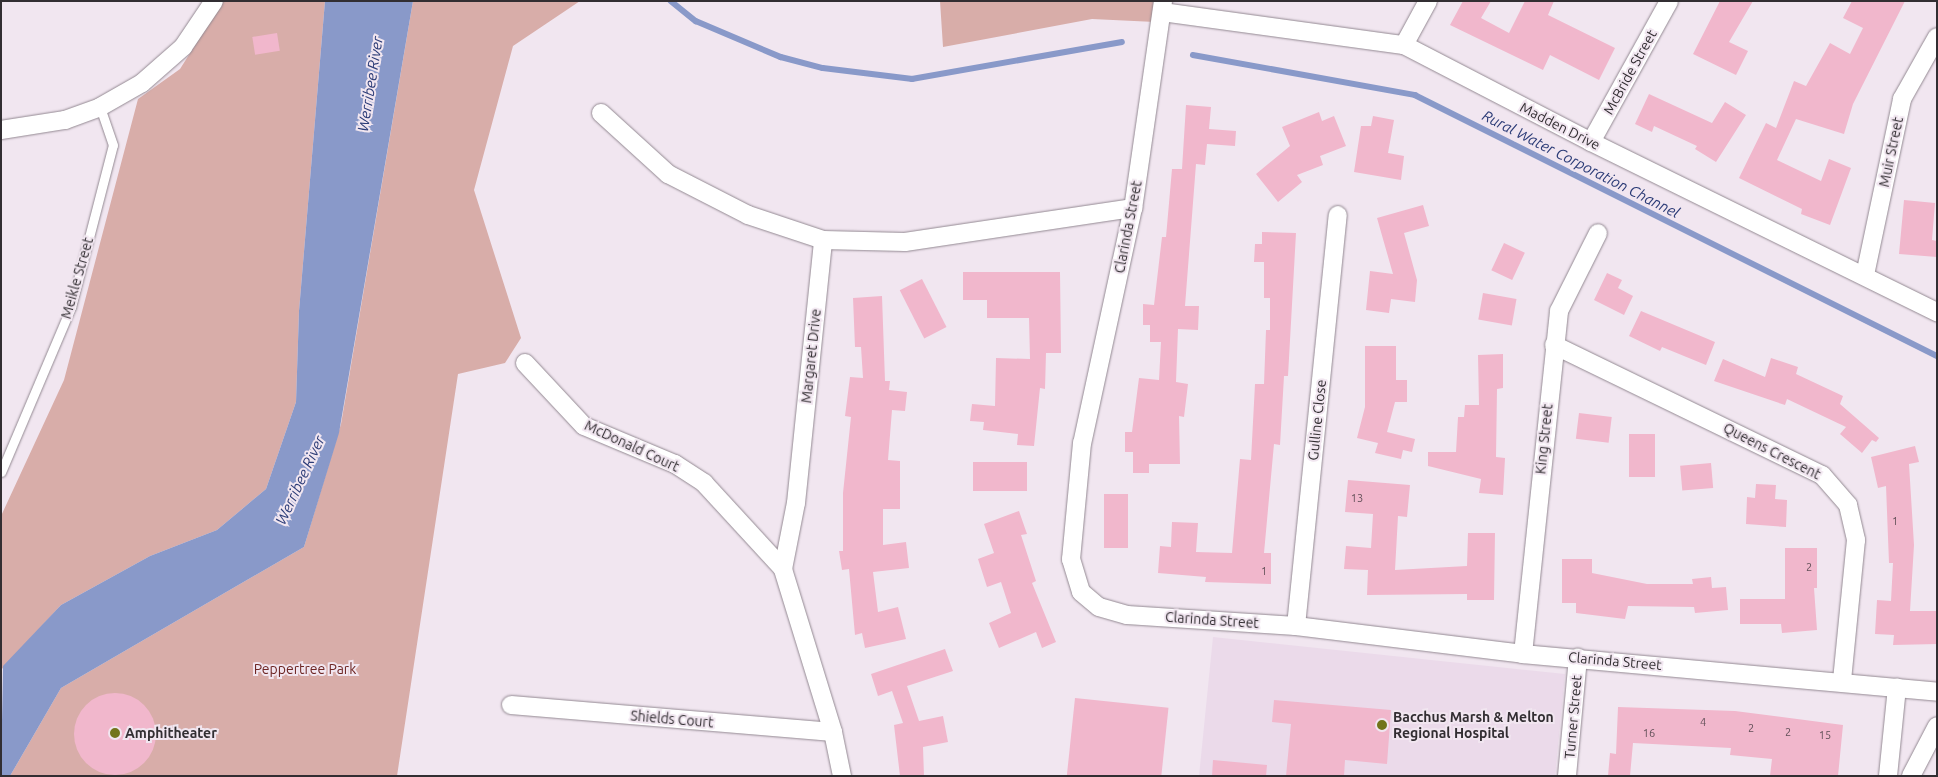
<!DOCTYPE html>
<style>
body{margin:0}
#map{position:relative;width:1938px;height:777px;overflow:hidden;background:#f1e6f0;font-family:Ubuntu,sans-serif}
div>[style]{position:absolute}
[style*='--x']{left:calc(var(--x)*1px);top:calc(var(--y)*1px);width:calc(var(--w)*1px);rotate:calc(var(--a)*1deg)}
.built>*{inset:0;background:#ebdaea}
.green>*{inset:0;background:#d8ada9}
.water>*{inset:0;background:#8999c9}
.stream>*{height:5.5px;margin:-2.75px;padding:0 2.75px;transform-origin:2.75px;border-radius:2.75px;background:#8999c9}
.building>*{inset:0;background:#f1b7cc;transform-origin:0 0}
.round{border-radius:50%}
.roads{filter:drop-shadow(0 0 1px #938992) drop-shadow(0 0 1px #938992)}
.lane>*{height:9px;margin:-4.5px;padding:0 4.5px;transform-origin:4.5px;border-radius:4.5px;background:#fff}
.street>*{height:18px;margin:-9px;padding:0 9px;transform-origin:9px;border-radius:9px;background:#fff}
.dots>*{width:14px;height:14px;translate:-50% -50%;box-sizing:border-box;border:2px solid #f1e6f0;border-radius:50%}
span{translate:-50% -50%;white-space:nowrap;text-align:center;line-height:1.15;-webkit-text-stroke:4px #f1e6f0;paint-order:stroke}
.number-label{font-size:11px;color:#625058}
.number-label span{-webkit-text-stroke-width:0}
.street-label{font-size:14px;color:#322e32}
.park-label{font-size:14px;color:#6d2624}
.poi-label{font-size:14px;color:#322e32;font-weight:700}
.left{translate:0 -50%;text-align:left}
.water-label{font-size:15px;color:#2c3c77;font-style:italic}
.frame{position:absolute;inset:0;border:2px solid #322e32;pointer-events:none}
</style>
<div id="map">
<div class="built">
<i style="clip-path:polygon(1213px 637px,1565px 674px,1555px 776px,1199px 776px)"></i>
</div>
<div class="green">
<i style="clip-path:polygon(223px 1px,325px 1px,299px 311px,296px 402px,266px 489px,217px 530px,150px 556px,61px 605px,1px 670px,1px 516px,64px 380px,138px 99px,180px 69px)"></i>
<i style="clip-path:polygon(413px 1px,580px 1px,513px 46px,474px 190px,521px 338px,505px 363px,458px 374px,397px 776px,10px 776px,61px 688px,304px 547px,341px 424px)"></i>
<i style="clip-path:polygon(940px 1px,1157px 1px,1155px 22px,1092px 19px,943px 47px)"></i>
</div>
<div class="water">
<i style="clip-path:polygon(325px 1px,413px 1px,339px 433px,304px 547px,61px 688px,10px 776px,1px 776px,3px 666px,61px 605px,150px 556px,217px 530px,266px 489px,296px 402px,299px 311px)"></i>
</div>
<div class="stream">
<i style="--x:671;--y:1;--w:32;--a:39"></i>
<i style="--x:696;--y:21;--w:92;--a:23"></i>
<i style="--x:781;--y:57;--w:43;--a:14.7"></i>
<i style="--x:823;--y:68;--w:90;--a:7"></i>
<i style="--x:912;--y:79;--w:213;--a:-10"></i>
<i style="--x:1193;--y:55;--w:226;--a:10.2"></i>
<i style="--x:1415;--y:95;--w:584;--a:26.57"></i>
</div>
<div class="building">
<i style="clip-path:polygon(1463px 1px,1491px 1px,1481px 18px,1509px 33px,1525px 1px,1554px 1px,1548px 15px,1615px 48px,1599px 80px,1550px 55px,1543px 70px,1450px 25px)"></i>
<i style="clip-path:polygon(1720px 1px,1753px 1px,1729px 42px,1748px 51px,1736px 75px,1693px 54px)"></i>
<i style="clip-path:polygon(1852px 1px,1905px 1px,1853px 104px,1844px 134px,1796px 119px,1777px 160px,1821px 181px,1829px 159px,1851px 168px,1830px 225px,1801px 214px,1802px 209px,1739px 178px,1766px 123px,1776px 128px,1794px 81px,1806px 86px,1830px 43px,1850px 54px,1863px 28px,1843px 18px)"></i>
<i style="left:277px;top:33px;width:18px;height:25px;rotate:81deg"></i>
<i style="clip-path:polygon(1649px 94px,1712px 123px,1725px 102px,1746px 115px,1716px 162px,1695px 149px,1697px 146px,1654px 126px,1652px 132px,1635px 124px)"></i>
<i style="clip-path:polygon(1186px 105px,1211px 107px,1209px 129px,1236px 131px,1235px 146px,1207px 144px,1205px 165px,1196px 164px,1185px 306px,1199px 306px,1198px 330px,1178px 329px,1176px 382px,1188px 384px,1184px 417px,1179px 416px,1180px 464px,1149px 464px,1149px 473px,1133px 473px,1133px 452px,1125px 452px,1125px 432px,1132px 432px,1139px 378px,1159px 380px,1161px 342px,1150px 342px,1150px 325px,1143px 325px,1143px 304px,1154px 305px,1162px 237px,1166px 237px,1172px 169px,1182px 169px)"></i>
<i style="clip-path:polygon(1319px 112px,1322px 121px,1334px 116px,1346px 146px,1320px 156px,1323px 165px,1297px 175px,1302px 182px,1278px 202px,1256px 174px,1290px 146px,1282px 127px)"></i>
<i style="clip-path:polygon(1373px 116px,1394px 120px,1388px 153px,1404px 156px,1401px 180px,1354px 172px,1361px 126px,1371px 126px)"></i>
<i style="clip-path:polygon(1904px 200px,1935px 203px,1932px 240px,1937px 241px,1937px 257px,1899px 254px)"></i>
<i style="clip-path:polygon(1423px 205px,1429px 226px,1404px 233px,1417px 280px,1415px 302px,1391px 299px,1389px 313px,1366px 310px,1370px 271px,1393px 274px,1377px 218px)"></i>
<i style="clip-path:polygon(1262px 232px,1296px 233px,1288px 376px,1284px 376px,1280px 445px,1274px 444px,1264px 553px,1271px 553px,1271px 584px,1205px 582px,1206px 577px,1158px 573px,1160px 546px,1171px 547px,1172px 522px,1198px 523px,1196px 552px,1232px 553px,1240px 459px,1251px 460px,1255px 384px,1264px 384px,1266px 330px,1270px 330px,1270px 298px,1264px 298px,1264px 262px,1254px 262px,1255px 244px,1262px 244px)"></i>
<i style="left:1504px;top:243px;width:23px;height:30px;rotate:25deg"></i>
<i style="clip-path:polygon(963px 272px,1060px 272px,1061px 353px,1046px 353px,1045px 389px,1040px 388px,1034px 446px,1017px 445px,1018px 434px,983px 430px,984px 422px,970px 421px,972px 404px,995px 406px,996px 358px,1030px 359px,1029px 318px,987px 318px,987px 300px,963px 300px)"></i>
<i style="clip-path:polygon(1607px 273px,1622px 280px,1618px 288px,1633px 296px,1624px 315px,1594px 300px)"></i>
<i style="left:922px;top:279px;width:54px;height:25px;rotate:63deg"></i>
<i style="left:1483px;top:293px;width:34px;height:27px;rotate:10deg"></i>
<i style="clip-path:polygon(882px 296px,885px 381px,890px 381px,889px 390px,907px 392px,905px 411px,892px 410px,888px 460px,900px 461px,900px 509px,883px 509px,883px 545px,906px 542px,909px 568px,873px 572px,878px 612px,898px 607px,906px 639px,865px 648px,862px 633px,855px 635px,849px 569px,842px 570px,839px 551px,843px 551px,843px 493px,851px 417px,845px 416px,850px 377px,863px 378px,861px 347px,855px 347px,853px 298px)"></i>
<i style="clip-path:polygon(1641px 311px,1715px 342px,1706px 365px,1662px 347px,1660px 351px,1629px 336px)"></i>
<i style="clip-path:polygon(1365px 346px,1396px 346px,1396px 380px,1407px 380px,1407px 402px,1395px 402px,1387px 432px,1415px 439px,1412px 452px,1403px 450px,1401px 459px,1375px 453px,1378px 443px,1357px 438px,1365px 407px)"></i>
<i style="clip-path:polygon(1503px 354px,1503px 388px,1497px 389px,1496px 457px,1505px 458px,1503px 495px,1479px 493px,1481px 479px,1428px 466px,1428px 452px,1456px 452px,1458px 417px,1464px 417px,1465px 405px,1479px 405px,1478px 355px)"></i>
<i style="clip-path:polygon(1771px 358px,1798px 367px,1796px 374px,1843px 396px,1840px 404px,1879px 438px,1876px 442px,1872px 440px,1862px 453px,1840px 434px,1846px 427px,1787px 399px,1785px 405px,1714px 381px,1723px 359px,1765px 377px)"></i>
<i style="left:1579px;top:413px;width:33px;height:26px;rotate:7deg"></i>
<i style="left:1629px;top:434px;width:26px;height:43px"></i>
<i style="clip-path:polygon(1915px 446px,1919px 462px,1909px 464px,1914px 545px,1910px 611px,1937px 611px,1937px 644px,1893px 645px,1894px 635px,1875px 634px,1877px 600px,1891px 601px,1893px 563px,1889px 563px,1886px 486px,1878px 488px,1871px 457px)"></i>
<i style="left:973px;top:462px;width:54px;height:29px"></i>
<i style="left:1711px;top:463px;width:25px;height:31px;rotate:85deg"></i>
<i style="clip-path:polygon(1348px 480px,1410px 485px,1407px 517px,1398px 516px,1395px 570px,1467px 566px,1468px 533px,1495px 533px,1494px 600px,1467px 600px,1467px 594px,1367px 595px,1368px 570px,1344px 569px,1346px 546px,1371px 548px,1373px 514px,1345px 512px)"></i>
<i style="clip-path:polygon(1756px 484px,1776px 485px,1775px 499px,1787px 500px,1786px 527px,1746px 524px,1747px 497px,1755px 498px)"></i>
<i style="left:1104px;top:494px;width:24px;height:54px"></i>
<i style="clip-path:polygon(1019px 511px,1027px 534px,1021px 535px,1036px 581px,1032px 583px,1056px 642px,1042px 648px,1036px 632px,999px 648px,989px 623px,1011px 613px,1001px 582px,987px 587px,978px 559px,994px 553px,984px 524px)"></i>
<i style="clip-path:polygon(1785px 548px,1817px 548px,1817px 588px,1814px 588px,1817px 630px,1782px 633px,1781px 624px,1740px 624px,1740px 599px,1785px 599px)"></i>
<i style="clip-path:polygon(1562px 559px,1592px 559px,1592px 573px,1647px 584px,1693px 584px,1692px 579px,1711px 577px,1712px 588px,1726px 587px,1728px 610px,1695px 613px,1694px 607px,1628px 606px,1625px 619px,1576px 613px,1576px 603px,1562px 603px)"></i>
<i style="clip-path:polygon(945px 649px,953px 671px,907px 686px,919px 721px,943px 716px,948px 742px,923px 747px,924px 776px,900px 776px,894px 725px,903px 723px,892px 691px,878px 696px,871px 674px)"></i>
<i class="round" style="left:74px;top:693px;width:82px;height:82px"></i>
<i style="left:1075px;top:698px;width:94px;height:78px;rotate:6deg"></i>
<i style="clip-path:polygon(1274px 700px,1391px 710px,1387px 764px,1345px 760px,1344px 776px,1286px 776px,1291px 724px,1272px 722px)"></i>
<i style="clip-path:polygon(1618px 707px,1735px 711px,1843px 725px,1838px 776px,1770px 776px,1772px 759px,1730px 755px,1731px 748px,1633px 743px,1630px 776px,1608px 776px,1610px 753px,1616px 754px)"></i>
<i style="clip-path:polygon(1213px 760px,1267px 765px,1266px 776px,1212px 776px)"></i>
</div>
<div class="roads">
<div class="lane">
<i style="--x:1;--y:472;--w:179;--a:-67"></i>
<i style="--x:71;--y:307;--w:167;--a:-75.5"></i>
<i style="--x:113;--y:145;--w:40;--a:-108.9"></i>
</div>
<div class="street">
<i style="--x:1163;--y:1;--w:209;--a:98.2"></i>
<i style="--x:1133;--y:208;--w:240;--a:102.2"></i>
<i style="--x:1082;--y:443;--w:117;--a:95.4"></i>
<i style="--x:1071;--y:559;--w:34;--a:73"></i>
<i style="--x:1081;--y:592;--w:23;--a:40"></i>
<i style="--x:1099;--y:607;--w:29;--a:16"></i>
<i style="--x:1127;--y:615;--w:169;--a:3.7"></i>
<i style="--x:1296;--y:626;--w:229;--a:7"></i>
<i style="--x:1523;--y:654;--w:416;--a:5.2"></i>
<i style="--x:1162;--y:12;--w:244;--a:7.8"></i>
<i style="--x:1404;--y:45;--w:211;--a:27.4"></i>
<i style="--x:1591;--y:142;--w:386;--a:26.2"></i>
<i style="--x:1404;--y:45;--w:50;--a:-61.4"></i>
<i style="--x:601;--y:113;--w:91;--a:42.3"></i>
<i style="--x:668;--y:174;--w:90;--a:27.1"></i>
<i style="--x:748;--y:215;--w:79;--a:18.4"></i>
<i style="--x:1;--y:130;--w:65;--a:-8.9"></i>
<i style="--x:65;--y:120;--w:37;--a:-20"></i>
<i style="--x:100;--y:107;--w:48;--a:-29.7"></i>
<i style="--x:142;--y:83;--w:55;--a:-41.3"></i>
<i style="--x:183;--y:47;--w:55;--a:-56"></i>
<i style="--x:1591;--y:142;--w:161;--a:-61"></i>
<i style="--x:1865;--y:275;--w:180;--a:-78.1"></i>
<i style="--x:1902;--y:99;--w:71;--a:-60.6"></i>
<i style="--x:1554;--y:345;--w:298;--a:25.9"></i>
<i style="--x:1822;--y:475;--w:40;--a:49"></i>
<i style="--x:1848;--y:505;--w:36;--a:77"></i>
<i style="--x:1856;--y:540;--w:142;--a:95.7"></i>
<i style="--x:525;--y:363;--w:86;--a:46.9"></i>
<i style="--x:584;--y:426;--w:99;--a:22.7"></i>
<i style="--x:675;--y:464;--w:35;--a:33"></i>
<i style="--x:704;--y:483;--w:117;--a:47.4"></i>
<i style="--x:1296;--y:626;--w:413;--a:-84.2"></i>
<i style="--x:1523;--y:654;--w:345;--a:-84"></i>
<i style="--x:1559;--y:311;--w:87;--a:-63.4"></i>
<i style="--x:511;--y:705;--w:323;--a:4.8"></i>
<i style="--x:842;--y:776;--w:45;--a:-101.6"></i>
<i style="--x:833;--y:732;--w:170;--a:-107.1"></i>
<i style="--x:783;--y:569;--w:67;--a:-78.9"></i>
<i style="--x:796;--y:503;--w:264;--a:-84.1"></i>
<i style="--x:823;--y:240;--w:82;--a:1.4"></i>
<i style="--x:905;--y:242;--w:231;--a:-8.5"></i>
<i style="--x:1567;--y:776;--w:119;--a:-84.7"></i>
<i style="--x:1888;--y:776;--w:89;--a:-84.2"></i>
<i style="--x:1911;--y:776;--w:56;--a:-62.5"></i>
</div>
</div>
<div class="dots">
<i style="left:1382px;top:725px;background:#72741a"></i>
<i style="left:115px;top:733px;background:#72741a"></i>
</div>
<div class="number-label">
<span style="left:1357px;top:498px">13</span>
<span style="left:1895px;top:521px">1</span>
<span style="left:1809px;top:567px">2</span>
<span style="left:1264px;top:571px">1</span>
<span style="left:1703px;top:722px">4</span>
<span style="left:1751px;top:728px">2</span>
<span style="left:1788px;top:732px">2</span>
<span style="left:1649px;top:733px">16</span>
<span style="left:1825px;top:735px">15</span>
</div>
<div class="street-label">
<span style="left:1630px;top:72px;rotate:-61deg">McBride Street</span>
<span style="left:1560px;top:126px;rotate:27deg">Madden Drive</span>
<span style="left:1891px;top:152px;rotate:-78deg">Muir Street</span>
<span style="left:1128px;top:227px;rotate:-79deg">Clarinda Street</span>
<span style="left:77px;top:278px;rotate:-74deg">Meikle Street</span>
<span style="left:811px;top:356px;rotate:-84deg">Margaret Drive</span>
<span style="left:1317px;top:420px;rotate:-84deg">Gulline Close</span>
<span style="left:1544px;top:439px;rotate:-84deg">King Street</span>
<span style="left:632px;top:446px;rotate:25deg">McDonald Court</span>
<span style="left:1772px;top:451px;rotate:27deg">Queens Crescent</span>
<span style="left:1212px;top:620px;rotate:4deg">Clarinda Street</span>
<span style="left:1615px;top:661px;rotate:5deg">Clarinda Street</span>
<span style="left:1573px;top:717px;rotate:-85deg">Turner Street</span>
<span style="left:672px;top:719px;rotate:5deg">Shields Court</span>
</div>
<div class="park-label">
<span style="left:305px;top:669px">Peppertree Park</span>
</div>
<div class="poi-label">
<span class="left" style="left:1393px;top:725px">Bacchus Marsh &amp; Melton<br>Regional Hospital</span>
<span class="left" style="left:125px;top:733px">Amphitheater</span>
</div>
<div class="water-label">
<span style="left:370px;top:84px;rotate:-81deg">Werribee River</span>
<span style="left:1581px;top:164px;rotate:27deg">Rural Water Corporation Channel</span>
<span style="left:300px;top:480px;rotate:-65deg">Werribee River</span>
</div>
<div class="frame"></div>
</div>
